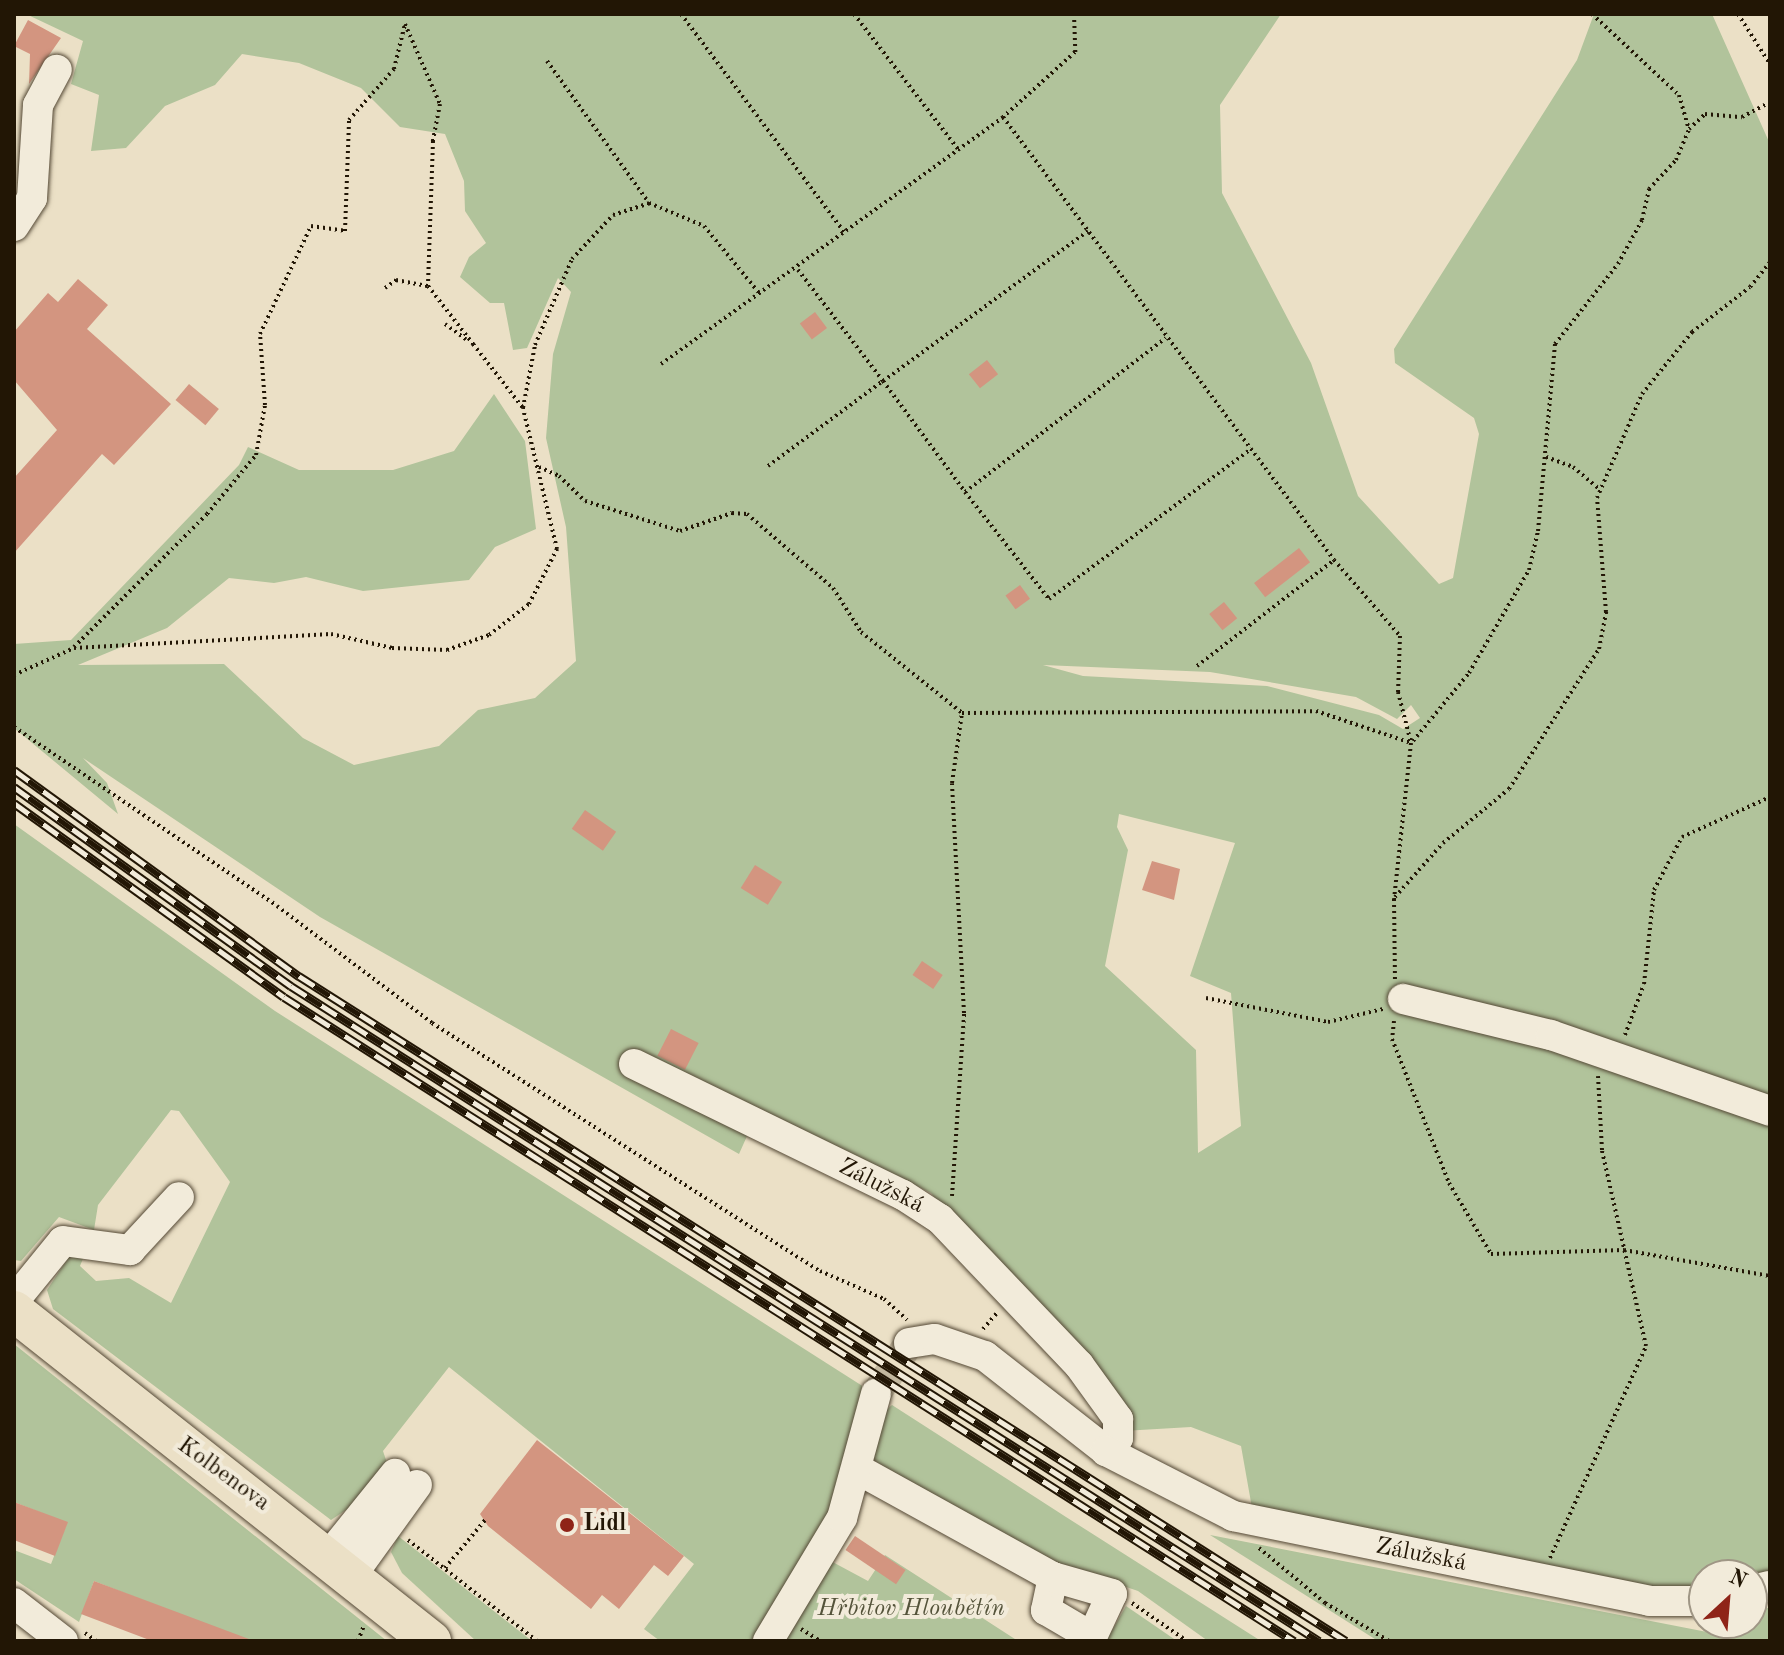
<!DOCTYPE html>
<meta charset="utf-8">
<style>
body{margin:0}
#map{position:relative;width:1784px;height:1655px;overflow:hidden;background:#ebe0c6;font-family:"Old Standard TT",serif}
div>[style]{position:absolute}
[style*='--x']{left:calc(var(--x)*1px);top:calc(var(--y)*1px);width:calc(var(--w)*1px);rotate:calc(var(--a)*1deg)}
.green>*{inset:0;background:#b1c39b}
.building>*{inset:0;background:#d39580;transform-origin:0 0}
.minor-tunnel>*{height:30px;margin-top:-15px;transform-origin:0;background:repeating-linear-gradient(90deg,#c3b89f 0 30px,transparent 0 45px)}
.path>*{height:4px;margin-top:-2px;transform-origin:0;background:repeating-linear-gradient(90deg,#221605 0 2px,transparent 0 6px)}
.roads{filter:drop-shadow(0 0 2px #544835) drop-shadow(0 0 2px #544835)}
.minor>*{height:30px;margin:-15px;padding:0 15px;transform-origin:15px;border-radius:15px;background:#f2ebda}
.major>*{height:40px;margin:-20px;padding:0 20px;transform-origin:20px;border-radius:20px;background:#ebe0c6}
.rail>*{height:9px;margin-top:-4.5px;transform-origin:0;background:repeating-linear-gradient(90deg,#f2ebda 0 18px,#221605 0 36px);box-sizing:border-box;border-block:2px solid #221605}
.dots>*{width:22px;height:22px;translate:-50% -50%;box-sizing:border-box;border:4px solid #f2ebda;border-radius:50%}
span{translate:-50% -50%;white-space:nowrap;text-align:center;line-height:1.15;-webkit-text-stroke:8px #f2ebda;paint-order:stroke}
.street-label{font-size:24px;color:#221605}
.poi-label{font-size:24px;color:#221605;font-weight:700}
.left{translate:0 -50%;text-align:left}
.park-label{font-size:24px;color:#54533a;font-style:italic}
.frame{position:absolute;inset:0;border:16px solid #221605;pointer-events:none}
.north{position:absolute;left:1688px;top:1559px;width:80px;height:80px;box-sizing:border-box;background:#f2ebda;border:2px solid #9f9685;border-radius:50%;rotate:26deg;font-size:22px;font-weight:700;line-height:32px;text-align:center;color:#221605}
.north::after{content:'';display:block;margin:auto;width:28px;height:36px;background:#8f2418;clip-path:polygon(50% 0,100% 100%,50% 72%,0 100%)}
</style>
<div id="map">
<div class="green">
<i style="clip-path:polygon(evenodd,26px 14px,1281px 14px,1220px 105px,1222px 193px,1311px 363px,1358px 496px,1439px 584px,1453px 578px,1479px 434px,1474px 418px,1395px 363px,1394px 349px,1577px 60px,1594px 14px,1712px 14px,1770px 144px,1770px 1572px,1704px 1575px,1704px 1595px,1689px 1594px,1252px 1508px,1241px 1446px,1191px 1427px,1123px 1431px,931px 1193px,880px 1168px,752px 1125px,739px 1154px,320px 917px,83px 758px,107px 783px,118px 814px,14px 728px,14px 644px,71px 640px,239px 465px,248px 447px,299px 470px,393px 470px,454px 451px,494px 394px,525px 441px,536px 529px,495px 547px,469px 580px,363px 591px,306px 577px,274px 583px,229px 578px,167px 628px,78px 665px,224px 664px,303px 738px,354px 765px,439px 746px,478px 710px,535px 698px,576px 661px,566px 527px,546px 438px,553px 354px,571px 292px,558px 278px,527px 348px,513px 350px,504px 303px,490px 303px,460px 277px,469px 257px,486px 243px,465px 211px,464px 181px,445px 134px,400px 127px,361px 88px,299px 63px,242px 54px,215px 85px,165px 106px,126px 148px,91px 151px,99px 95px,71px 84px,83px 41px,26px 14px,1043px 665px,1210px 672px,1356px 697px,1397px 719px,1411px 705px,1420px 718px,1403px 729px,1379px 715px,1267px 686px,1083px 676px,1043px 665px,26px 14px,1119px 814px,1235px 843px,1190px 976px,1231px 993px,1241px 1126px,1198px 1153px,1196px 1050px,1105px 966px,1128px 850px,1117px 827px,1119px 814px)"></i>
<i style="clip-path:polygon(14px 824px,275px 1011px,864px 1387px,844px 1497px,751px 1641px,660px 1641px,644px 1629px,694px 1564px,449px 1367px,383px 1451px,388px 1466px,370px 1494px,331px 1520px,53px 1309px,47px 1290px,74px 1249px,86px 1251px,80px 1266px,96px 1281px,129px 1278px,171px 1303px,230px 1182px,179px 1111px,171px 1110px,98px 1205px,94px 1230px,59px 1217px,21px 1261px,14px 1260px)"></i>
<i style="clip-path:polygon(14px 1344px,387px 1641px,246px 1641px,94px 1581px,79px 1622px,14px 1579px,14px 1550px,51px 1564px,67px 1523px,14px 1502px)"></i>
<i style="clip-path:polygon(892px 1405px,1066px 1517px,1261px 1641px,1208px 1641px,1138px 1591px,1033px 1555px,870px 1458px,878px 1417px)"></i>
<i style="clip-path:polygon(1210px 1535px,1707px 1632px,1752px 1623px,1752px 1614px,1770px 1607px,1770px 1641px,1378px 1641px)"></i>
<i style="clip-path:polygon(398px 1536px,532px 1641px,476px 1641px,402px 1573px,391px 1552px)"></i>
<i style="clip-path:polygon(885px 1555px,1018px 1641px,778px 1641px,827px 1559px,868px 1581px)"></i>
<i style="clip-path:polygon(1126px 1606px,1177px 1641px,1106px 1641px)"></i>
</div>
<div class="building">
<i style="clip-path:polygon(28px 20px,61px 38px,29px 84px,30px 54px,14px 46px)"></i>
<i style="clip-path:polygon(78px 279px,108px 305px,87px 329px,171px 404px,114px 465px,102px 454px,14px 553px,14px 478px,57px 430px,14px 380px,14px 332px,48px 293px,58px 302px)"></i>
<i style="left:815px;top:312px;width:20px;height:19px;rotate:53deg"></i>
<i style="left:987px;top:360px;width:18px;height:23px;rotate:52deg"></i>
<i style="left:189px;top:384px;width:39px;height:21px;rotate:40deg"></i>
<i style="left:1299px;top:548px;width:18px;height:57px;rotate:52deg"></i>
<i style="left:1020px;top:585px;width:17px;height:18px;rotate:54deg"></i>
<i style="left:1224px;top:602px;width:21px;height:19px;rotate:51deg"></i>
<i style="left:585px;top:810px;width:38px;height:23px;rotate:35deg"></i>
<i style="clip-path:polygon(1152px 861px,1180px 869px,1174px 900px,1142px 890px)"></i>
<i style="left:755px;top:865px;width:32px;height:27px;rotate:32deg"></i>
<i style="left:922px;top:961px;width:25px;height:17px;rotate:34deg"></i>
<i style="left:671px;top:1029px;width:31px;height:30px;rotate:27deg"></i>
<i style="clip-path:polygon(537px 1440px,684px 1556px,668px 1576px,654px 1565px,619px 1609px,602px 1595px,591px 1609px,488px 1526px,480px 1514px)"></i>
<i style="clip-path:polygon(14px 1502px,68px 1522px,55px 1556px,14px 1540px)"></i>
<i style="left:855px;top:1536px;width:61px;height:17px;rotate:34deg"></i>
<i style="clip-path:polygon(94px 1581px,249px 1639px,248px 1641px,152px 1641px,81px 1614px)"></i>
</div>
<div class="minor-tunnel">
<i style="--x:876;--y:1394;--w:61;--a:-57.1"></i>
</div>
<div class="path">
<i style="--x:681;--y:14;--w:272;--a:53.2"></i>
<i style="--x:854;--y:14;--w:170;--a:52.4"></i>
<i style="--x:1074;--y:14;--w:38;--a:88"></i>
<i style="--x:1075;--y:52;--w:97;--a:137.9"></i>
<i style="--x:1003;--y:117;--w:553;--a:53.23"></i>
<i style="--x:1334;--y:560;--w:101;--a:49"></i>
<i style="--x:1400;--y:636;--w:56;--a:92"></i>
<i style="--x:1398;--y:692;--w:53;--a:75.7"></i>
<i style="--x:1411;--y:743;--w:157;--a:96.2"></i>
<i style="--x:1394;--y:899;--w:80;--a:89.3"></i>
<i style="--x:1592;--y:14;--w:119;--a:43"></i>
<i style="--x:1679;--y:95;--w:35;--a:74"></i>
<i style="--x:1738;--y:14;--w:59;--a:57.4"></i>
<i style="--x:547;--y:61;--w:175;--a:54.3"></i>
<i style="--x:1088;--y:231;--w:254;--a:143.8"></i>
<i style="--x:883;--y:381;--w:138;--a:53.5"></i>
<i style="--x:965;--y:492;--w:136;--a:51.9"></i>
<i style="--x:1049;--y:599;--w:252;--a:-36.6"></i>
<i style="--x:385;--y:288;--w:14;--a:-36"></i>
<i style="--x:396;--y:280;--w:33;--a:11"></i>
<i style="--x:445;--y:324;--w:26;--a:36"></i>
<i style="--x:473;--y:344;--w:81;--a:52"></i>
<i style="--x:661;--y:364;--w:422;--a:-35.8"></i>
<i style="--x:1546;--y:457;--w:29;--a:20"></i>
<i style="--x:1573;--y:467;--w:35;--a:40"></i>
<i style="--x:768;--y:466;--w:143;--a:-36.5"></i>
<i style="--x:883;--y:381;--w:140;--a:-127.4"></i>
<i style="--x:539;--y:467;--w:22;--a:24"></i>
<i style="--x:559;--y:476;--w:36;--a:44"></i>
<i style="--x:585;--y:501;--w:100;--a:17.5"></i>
<i style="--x:680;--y:531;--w:55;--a:-19.1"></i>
<i style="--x:732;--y:513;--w:15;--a:4"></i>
<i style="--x:747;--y:514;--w:113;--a:40.7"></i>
<i style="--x:833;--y:588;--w:52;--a:57.5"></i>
<i style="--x:861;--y:632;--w:129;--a:38.7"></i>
<i style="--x:962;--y:713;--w:354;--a:-0.3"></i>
<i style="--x:1316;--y:711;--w:100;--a:18.6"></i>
<i style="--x:965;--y:492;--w:253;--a:-37.5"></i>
<i style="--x:74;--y:647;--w:188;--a:-45"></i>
<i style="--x:207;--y:514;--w:77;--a:-50.3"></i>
<i style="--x:256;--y:455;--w:51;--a:-79.8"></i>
<i style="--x:265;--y:405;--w:71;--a:-94"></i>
<i style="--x:260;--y:334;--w:119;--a:-64.7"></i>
<i style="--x:311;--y:226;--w:34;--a:8"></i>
<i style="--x:345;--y:231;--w:111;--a:-87.9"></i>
<i style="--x:349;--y:120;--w:68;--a:-48.6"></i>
<i style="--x:394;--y:69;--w:46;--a:-76.3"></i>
<i style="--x:405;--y:24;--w:87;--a:66.4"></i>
<i style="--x:440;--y:104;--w:38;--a:101"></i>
<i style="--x:433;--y:141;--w:145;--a:92"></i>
<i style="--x:428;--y:286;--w:75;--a:52.1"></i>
<i style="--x:1197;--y:666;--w:173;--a:-37.7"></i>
<i style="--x:14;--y:675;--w:66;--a:-24.2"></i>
<i style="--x:74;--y:648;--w:257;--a:-3.1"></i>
<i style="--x:331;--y:634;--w:63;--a:12.9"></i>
<i style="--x:392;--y:648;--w:55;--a:2.1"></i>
<i style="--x:447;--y:650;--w:45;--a:-19.7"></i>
<i style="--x:489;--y:635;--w:51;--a:-37.8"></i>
<i style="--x:529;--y:604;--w:62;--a:-63"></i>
<i style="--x:557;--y:549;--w:145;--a:-103.6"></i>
<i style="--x:523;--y:408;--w:64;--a:-79.2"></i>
<i style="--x:535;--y:345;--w:94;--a:-66.7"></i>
<i style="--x:572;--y:259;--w:60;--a:-47"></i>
<i style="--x:613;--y:215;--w:38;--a:-18"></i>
<i style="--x:649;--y:203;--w:60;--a:22.7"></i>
<i style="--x:704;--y:226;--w:88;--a:50.5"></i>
<i style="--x:14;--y:727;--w:318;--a:34.2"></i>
<i style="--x:277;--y:906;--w:194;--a:37"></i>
<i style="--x:432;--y:1023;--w:460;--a:32.6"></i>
<i style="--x:820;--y:1271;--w:70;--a:23.6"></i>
<i style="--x:884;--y:1299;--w:31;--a:42"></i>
<i style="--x:1413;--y:741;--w:88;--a:-50.5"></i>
<i style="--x:1469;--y:673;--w:119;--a:-59.8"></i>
<i style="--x:1529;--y:570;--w:40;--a:-77"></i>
<i style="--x:1538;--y:531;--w:188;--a:-84.8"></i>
<i style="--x:1555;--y:344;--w:102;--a:-51.8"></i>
<i style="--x:1618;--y:264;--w:50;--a:-61.4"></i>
<i style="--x:1642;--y:220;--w:32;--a:-77"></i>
<i style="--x:1649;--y:189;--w:40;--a:-47"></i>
<i style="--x:1676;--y:160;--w:34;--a:-67"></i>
<i style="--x:1689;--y:129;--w:22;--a:-43"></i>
<i style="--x:1705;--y:114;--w:37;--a:5"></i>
<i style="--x:1742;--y:117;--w:32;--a:-28"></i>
<i style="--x:1395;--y:897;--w:72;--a:-48.4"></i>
<i style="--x:1443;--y:843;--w:85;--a:-39.3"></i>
<i style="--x:1509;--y:789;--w:166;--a:-57.3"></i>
<i style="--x:1599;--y:649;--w:38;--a:-79"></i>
<i style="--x:1606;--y:612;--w:114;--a:-94.5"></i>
<i style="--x:1597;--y:498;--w:113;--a:-66.6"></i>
<i style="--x:1642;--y:394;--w:80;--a:-51.1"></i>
<i style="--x:1692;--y:332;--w:73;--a:-37.8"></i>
<i style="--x:1750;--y:287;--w:32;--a:-51"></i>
<i style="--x:1206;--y:998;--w:124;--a:11.1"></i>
<i style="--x:1328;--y:1022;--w:57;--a:-13.3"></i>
<i style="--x:1394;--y:1021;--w:18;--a:96"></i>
<i style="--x:1392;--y:1039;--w:155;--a:68.4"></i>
<i style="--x:1449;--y:1183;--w:82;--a:59.4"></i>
<i style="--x:1491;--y:1254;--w:133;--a:-1.7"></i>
<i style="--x:1624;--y:1250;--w:148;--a:10.1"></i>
<i style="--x:1625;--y:1035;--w:54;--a:-69.6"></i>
<i style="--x:1644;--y:984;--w:95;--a:-83.9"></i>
<i style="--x:1654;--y:890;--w:60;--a:-62.2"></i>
<i style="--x:1682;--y:837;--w:97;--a:-24.4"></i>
<i style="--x:952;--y:1196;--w:183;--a:-86.2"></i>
<i style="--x:964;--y:1013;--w:230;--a:-93"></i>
<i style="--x:952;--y:783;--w:71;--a:-81.9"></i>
<i style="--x:983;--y:1329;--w:23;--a:-49"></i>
<i style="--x:408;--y:1540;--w:164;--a:38.1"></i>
<i style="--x:1259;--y:1548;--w:86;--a:39.8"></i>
<i style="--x:1325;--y:1603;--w:74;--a:30.7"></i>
<i style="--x:1550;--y:1558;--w:233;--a:-65.6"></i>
<i style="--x:1646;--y:1346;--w:201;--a:-102.7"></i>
<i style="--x:1602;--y:1150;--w:74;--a:-93.1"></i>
<i style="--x:445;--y:1568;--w:64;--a:-50.1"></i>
<i style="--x:1132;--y:1603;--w:67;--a:34.6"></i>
<i style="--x:801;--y:1629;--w:22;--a:32"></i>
<i style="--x:85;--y:1633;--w:14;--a:36"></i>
<i style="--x:358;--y:1641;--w:17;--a:-69"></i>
</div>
<div class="roads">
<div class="minor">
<i style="--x:14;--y:226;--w:33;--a:-57"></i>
<i style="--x:32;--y:198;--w:93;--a:-86.3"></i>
<i style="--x:38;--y:105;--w:40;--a:-62"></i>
<i style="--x:1403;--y:999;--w:152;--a:13.7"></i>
<i style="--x:1551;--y:1035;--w:232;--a:19.1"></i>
<i style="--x:634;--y:1064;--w:299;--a:26"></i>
<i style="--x:903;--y:1195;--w:44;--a:33"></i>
<i style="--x:940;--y:1219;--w:202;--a:46.4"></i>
<i style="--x:1079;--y:1365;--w:67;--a:54.2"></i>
<i style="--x:1118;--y:1419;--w:19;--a:90"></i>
<i style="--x:1118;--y:1438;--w:18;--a:133"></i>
<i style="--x:14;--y:1301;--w:77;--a:-50.8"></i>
<i style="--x:63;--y:1241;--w:68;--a:7.7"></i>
<i style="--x:130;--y:1250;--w:72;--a:-47.2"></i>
<i style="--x:909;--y:1343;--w:26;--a:-9"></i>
<i style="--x:935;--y:1339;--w:53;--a:18.8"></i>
<i style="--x:985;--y:1356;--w:154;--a:38.1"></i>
<i style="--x:1106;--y:1451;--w:143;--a:27.1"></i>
<i style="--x:1233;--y:1516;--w:425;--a:11.5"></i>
<i style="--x:1649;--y:1601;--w:55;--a:0"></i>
<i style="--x:859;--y:1470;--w:222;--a:28.9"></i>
<i style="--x:1053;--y:1577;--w:34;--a:102"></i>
<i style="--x:1046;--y:1610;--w:53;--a:30.4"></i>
<i style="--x:1092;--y:1637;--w:47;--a:-65.1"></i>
<i style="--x:1112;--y:1594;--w:61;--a:-163.9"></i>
<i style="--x:328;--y:1557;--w:107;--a:-51.1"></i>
<i style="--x:352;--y:1575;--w:111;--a:-54.2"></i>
<i style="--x:1752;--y:1590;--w:18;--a:-13"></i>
<i style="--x:14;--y:1603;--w:62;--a:37.8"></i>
<i style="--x:768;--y:1641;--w:144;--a:-59"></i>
<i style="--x:842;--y:1518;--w:129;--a:-74.7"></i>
</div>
<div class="major">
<i style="--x:14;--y:1311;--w:532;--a:38.36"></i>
</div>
</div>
<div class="rail">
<i style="--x:14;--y:770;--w:352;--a:35.9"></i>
<i style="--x:299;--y:976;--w:1240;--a:32.42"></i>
<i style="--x:14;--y:787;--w:341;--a:35.7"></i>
<i style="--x:291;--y:986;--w:1219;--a:32.5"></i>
<i style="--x:14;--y:803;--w:332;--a:35.7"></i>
<i style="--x:284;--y:997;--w:1198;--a:32.52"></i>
</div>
<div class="dots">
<i style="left:567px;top:1525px;background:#8f2418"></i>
</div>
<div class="street-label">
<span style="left:881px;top:1187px;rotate:27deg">Zálužská</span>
<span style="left:223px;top:1475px;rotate:36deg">Kolbenova</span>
<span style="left:1421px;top:1556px;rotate:11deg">Zálužská</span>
</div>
<div class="poi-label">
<span class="left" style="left:583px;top:1525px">Lidl</span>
</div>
<div class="park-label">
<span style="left:911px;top:1610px">Hřbitov Hloubětín</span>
</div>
<div class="frame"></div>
<div class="north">N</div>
</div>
